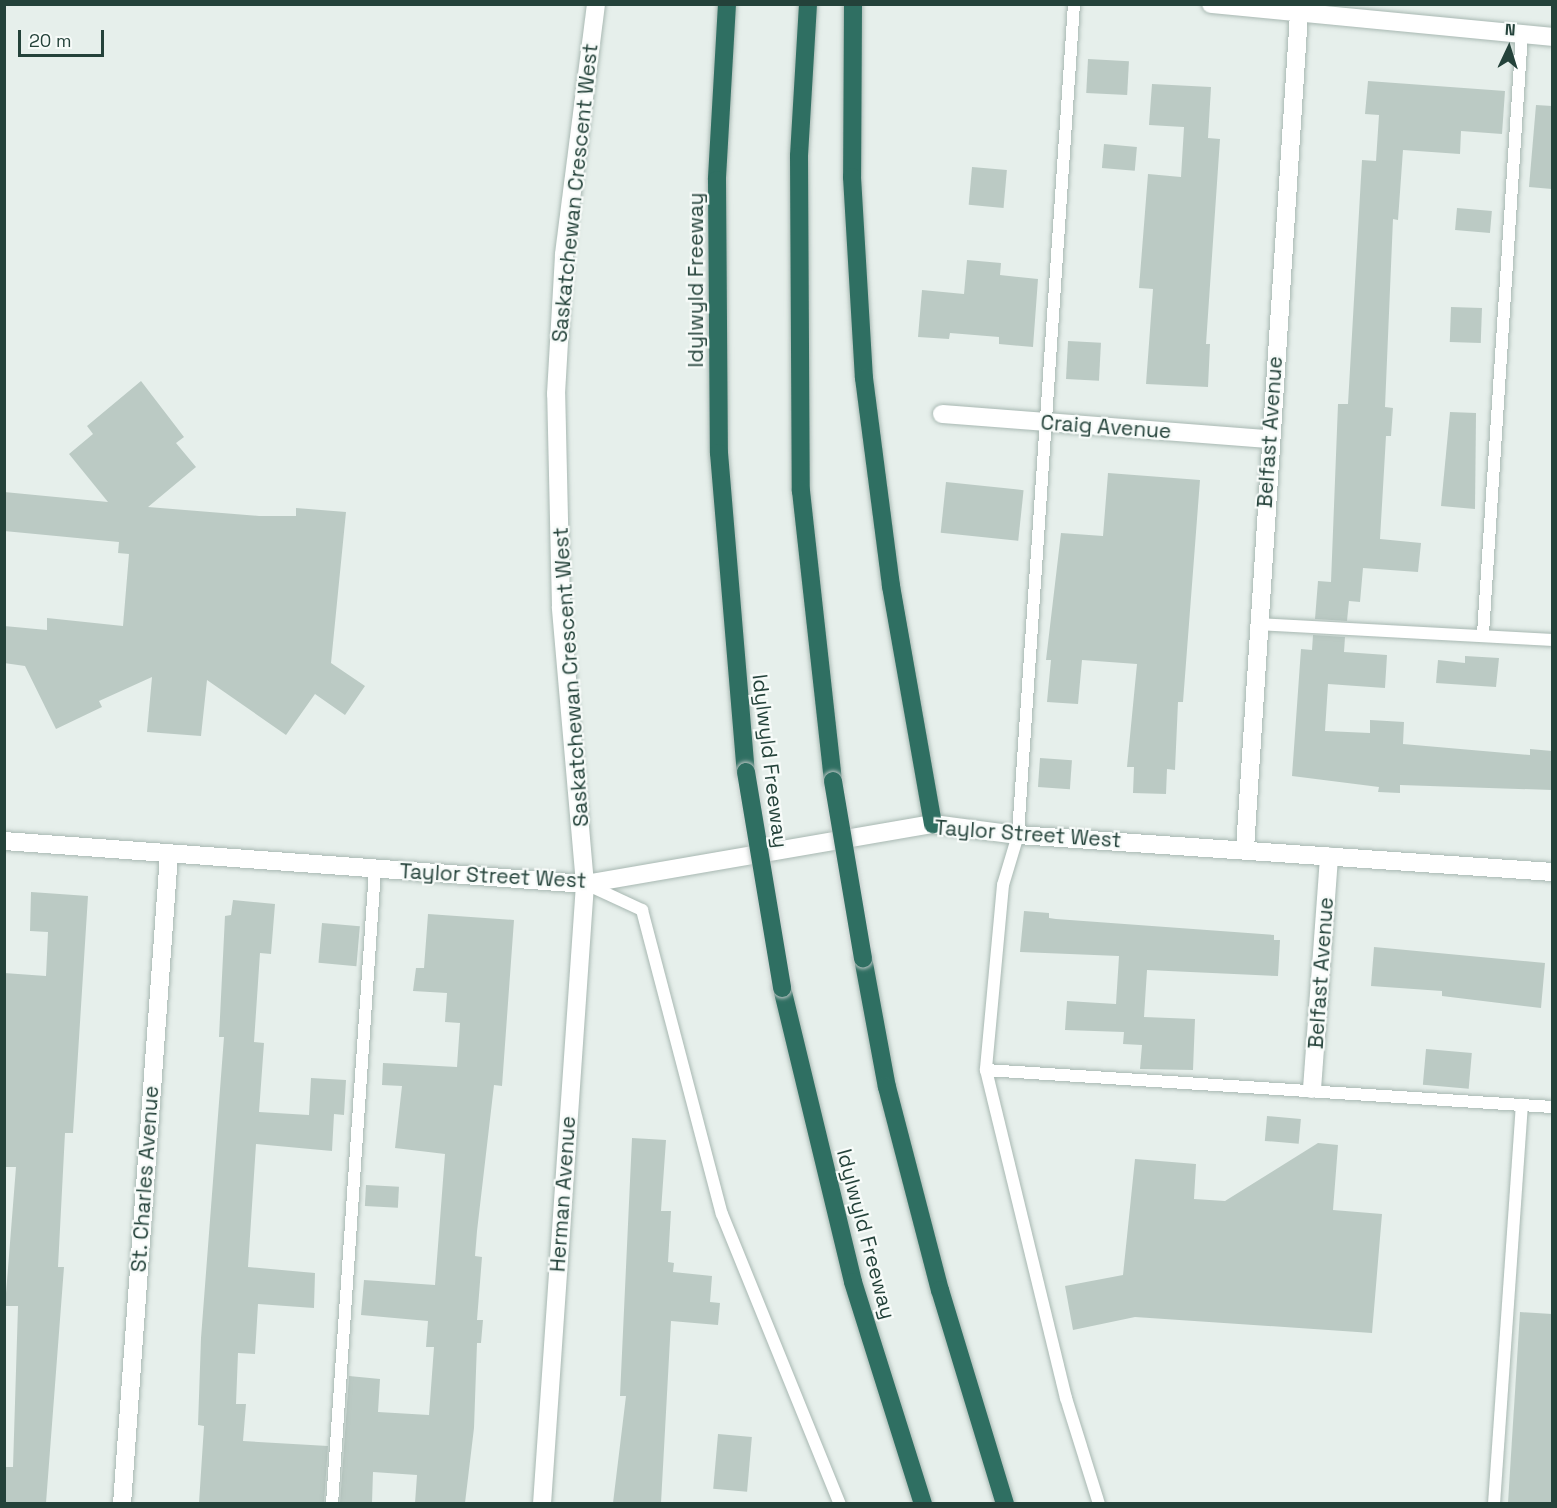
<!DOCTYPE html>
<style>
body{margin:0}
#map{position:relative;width:1557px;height:1508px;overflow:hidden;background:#e6efeb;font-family:"Space Grotesk",sans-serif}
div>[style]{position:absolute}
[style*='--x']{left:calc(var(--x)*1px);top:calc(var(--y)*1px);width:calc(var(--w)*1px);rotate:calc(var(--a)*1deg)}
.building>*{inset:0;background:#bbcac4;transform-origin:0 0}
.roads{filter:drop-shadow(0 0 2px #a8b8b2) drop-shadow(0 0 2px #a8b8b2)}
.lane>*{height:12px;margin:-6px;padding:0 6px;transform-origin:6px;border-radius:6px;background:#fff}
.street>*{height:18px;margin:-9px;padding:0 9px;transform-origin:9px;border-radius:9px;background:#fff}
.secondary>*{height:18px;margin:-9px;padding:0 9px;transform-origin:9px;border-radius:9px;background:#fff}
.highway>*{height:18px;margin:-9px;padding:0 9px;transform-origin:9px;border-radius:9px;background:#2f6f62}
.bridges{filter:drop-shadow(0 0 2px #c2cac8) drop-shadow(0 0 2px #c2cac8)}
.highway-bridge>*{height:18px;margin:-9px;padding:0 9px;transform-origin:9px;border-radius:9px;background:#2f6f62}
span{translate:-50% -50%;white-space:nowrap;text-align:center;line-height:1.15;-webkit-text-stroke:4.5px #f7fbf9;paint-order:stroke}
.street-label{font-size:21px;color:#24423a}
.frame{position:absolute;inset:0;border:6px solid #24423a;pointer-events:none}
.north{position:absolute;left:1479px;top:18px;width:60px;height:60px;-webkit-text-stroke:4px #f7fbf9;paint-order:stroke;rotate:4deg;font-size:16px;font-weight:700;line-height:24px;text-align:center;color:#24423a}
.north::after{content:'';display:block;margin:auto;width:21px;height:27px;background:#24423a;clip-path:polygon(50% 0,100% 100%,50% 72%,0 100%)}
.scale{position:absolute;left:18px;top:30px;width:86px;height:27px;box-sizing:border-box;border:3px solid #24423a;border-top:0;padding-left:8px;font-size:18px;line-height:21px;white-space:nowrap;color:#24423a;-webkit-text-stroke:4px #f7fbf9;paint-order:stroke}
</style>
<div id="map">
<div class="building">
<i style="left:1088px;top:59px;width:41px;height:34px;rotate:3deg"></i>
<i style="clip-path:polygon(1368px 81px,1505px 91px,1502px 134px,1461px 131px,1460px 154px,1403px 150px,1398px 220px,1393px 219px,1385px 407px,1393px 408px,1391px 436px,1386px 436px,1380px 539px,1421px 543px,1418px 572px,1363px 568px,1360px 602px,1349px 601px,1347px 621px,1315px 619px,1318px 581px,1331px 582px,1338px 404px,1348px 404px,1362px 160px,1376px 161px,1379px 115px,1365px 114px)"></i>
<i style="clip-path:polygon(1152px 84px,1211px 87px,1208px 138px,1220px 139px,1206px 344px,1210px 344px,1208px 387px,1146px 384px,1153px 289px,1139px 288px,1148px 174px,1181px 177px,1184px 127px,1149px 125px)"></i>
<i style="clip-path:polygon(1536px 105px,1552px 106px,1552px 189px,1529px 187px)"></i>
<i style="left:1104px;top:144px;width:33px;height:24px;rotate:5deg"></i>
<i style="left:972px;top:167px;width:35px;height:38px;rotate:5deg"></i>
<i style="left:1457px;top:208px;width:35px;height:22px;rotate:5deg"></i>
<i style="clip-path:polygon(967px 260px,1001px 263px,1000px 275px,1038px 279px,1033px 347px,999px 344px,999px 337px,950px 333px,949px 339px,918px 337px,922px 290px,964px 294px)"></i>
<i style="left:1451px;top:307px;width:31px;height:35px;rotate:2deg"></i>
<i style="left:1068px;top:341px;width:33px;height:38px;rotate:3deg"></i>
<i style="clip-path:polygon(141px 381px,184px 437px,176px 443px,196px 467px,148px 507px,259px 516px,296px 516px,296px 508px,346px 512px,331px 663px,365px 686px,345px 715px,315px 694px,286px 735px,207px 680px,201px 736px,147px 732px,152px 677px,99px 701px,102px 707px,56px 729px,25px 666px,4px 663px,4px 626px,47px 630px,47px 618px,123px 626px,129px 554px,118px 553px,119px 542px,4px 531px,4px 492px,108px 502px,69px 454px,93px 434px,87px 426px)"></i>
<i style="clip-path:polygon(1450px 412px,1476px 413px,1475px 509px,1441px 506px)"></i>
<i style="clip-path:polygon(1108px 473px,1200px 480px,1183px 702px,1178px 702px,1175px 770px,1167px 769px,1166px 794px,1133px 793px,1134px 767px,1127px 767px,1137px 664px,1082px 660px,1078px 704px,1047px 702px,1051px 660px,1046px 660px,1061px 533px,1103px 536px)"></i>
<i style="left:946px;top:482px;width:78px;height:51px;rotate:6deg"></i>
<i style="clip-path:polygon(1313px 635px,1345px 637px,1344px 652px,1387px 655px,1385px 688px,1328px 684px,1325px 731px,1370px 733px,1370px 720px,1404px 722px,1403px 744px,1530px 755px,1530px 749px,1552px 751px,1552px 790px,1400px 785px,1400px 793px,1378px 792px,1379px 787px,1292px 776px,1301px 649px,1312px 650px)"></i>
<i style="clip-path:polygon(1465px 656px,1499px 658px,1496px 687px,1436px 683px,1438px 660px,1465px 663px)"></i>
<i style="left:1040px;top:758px;width:32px;height:29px;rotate:4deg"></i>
<i style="clip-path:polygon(31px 892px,88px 896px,73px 1133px,65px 1133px,58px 1267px,64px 1267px,46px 1503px,4px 1503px,4px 1467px,13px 1467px,18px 1306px,5px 1306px,16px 1167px,4px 1167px,4px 973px,46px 976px,48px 932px,30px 931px)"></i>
<i style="clip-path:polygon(233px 900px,275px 904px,271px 954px,260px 953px,254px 1042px,264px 1043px,259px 1112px,309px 1115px,311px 1078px,346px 1080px,344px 1115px,334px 1114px,332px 1151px,256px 1144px,248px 1267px,315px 1273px,314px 1308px,258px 1304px,255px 1354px,238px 1353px,236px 1404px,246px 1404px,243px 1441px,328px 1446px,324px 1503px,199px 1503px,204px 1426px,198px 1425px,201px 1338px,224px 1037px,219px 1037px,225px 916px,231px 915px)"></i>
<i style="clip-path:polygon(1024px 911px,1049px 913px,1049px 918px,1056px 919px,1274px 935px,1274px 940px,1280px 940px,1278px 976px,1147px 970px,1144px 1017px,1195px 1019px,1193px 1070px,1140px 1069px,1142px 1045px,1123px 1044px,1124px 1032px,1065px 1030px,1067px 1001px,1116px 1004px,1119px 956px,1020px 952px)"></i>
<i style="clip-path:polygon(428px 914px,514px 920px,502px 1086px,494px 1085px,477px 1231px,475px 1256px,482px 1257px,477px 1320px,483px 1320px,481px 1343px,477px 1343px,474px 1428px,465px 1503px,415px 1503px,417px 1475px,373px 1472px,372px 1503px,340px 1503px,349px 1376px,380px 1379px,378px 1412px,429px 1415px,434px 1347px,426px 1347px,428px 1321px,361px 1315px,364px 1280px,435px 1285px,445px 1154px,395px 1148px,402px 1086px,382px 1085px,383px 1063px,457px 1067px,460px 1023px,445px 1022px,447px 993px,413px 991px,416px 968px,424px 968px)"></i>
<i style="left:322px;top:923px;width:38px;height:40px;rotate:5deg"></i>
<i style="clip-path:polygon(1374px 947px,1545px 963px,1541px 1008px,1442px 996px,1442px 991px,1371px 986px)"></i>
<i style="left:1426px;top:1049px;width:46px;height:36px;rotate:5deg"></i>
<i style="left:1267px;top:1116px;width:34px;height:25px;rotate:5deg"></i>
<i style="clip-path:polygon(632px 1138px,666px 1140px,661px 1211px,671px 1211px,668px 1262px,674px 1263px,673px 1272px,712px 1276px,710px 1302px,720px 1303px,718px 1325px,671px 1321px,661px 1503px,613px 1503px,626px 1396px,620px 1396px)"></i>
<i style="clip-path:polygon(1318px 1143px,1338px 1145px,1333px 1210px,1382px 1214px,1372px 1333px,1135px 1317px,1073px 1330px,1065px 1286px,1123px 1275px,1135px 1159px,1196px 1164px,1194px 1199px,1225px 1201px)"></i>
<i style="left:366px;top:1185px;width:33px;height:21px;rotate:3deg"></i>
<i style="clip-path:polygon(1520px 1312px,1552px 1314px,1552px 1503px,1508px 1503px)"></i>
<i style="left:718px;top:1434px;width:34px;height:55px;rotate:5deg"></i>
</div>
<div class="roads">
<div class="lane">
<i style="--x:1074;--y:4;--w:833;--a:93.86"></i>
<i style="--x:1018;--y:835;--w:52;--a:106.7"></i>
<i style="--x:1003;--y:885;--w:186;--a:95.3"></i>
<i style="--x:986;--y:1070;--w:567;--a:3.74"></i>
<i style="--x:1258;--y:624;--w:294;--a:3.1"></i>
<i style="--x:1483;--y:634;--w:602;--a:-86.29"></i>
<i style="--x:586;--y:884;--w:62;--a:24.9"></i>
<i style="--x:642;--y:910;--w:314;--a:75.3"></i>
<i style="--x:722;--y:1214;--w:313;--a:67.9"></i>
<i style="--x:986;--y:1070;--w:338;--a:76.3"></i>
<i style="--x:1066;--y:1398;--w:111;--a:72.7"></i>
<i style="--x:332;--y:1504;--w:635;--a:-86.12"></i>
<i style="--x:1494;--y:1504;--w:400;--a:-86"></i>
</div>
<div class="street">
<i style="--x:1211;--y:4;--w:343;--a:5.5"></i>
<i style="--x:942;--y:414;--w:328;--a:4.4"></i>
<i style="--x:4;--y:841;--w:583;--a:4.23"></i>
<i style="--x:1245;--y:849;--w:837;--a:-86.3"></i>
<i style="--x:1312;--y:1089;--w:233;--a:-85.8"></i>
<i style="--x:122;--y:1504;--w:652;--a:-85.86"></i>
<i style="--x:542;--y:1504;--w:621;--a:-86.03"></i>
<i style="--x:585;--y:884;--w:278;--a:-95"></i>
<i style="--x:561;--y:607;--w:213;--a:-91.3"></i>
<i style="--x:556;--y:394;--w:140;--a:-86.7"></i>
<i style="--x:564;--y:254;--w:252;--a:-82.7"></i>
</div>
<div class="secondary">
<i style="--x:585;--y:884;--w:353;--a:-9.8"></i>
<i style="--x:933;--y:824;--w:86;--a:7.4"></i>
<i style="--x:1018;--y:835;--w:535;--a:3.96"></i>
</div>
<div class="highway">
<i style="--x:727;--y:4;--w:176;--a:93.3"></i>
<i style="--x:717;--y:180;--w:273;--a:89.6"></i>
<i style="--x:719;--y:453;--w:320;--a:85.2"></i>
<i style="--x:808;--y:4;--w:152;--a:93.4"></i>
<i style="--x:799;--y:156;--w:335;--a:89.7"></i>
<i style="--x:801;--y:491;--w:292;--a:83.7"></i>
<i style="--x:853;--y:4;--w:173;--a:90.3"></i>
<i style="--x:852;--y:177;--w:201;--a:86.6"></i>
<i style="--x:864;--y:378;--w:210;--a:82.6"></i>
<i style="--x:891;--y:586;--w:242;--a:80"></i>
<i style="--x:863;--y:958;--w:131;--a:79.5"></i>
<i style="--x:887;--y:1087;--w:210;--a:75.4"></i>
<i style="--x:940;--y:1290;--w:224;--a:73.1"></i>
<i style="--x:782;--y:988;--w:302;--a:76.4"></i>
<i style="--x:853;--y:1282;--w:233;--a:72.5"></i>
</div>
</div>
<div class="bridges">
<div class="highway-bridge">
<i style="--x:746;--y:772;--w:219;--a:80.5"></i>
<i style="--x:833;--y:781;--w:180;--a:80.4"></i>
</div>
</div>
<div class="street-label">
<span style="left:575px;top:193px;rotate:-84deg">Saskatchewan Crescent West</span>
<span style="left:696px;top:280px;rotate:-90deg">Idylwyld Freeway</span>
<span style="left:1106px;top:427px;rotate:4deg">Craig Avenue</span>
<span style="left:1270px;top:432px;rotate:-86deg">Belfast Avenue</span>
<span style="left:571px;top:677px;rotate:-94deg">Saskatchewan Crescent West</span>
<span style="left:770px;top:761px;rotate:83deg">Idylwyld Freeway</span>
<span style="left:1028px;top:834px;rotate:4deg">Taylor Street West</span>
<span style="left:493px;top:876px;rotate:3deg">Taylor Street West</span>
<span style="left:1321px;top:973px;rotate:-86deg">Belfast Avenue</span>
<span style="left:145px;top:1179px;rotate:-86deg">St. Charles Avenue</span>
<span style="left:563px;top:1194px;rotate:-86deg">Herman Avenue</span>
<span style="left:866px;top:1234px;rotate:75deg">Idylwyld Freeway</span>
</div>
<div class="frame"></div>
<div class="north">N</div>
<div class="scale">20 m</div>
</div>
